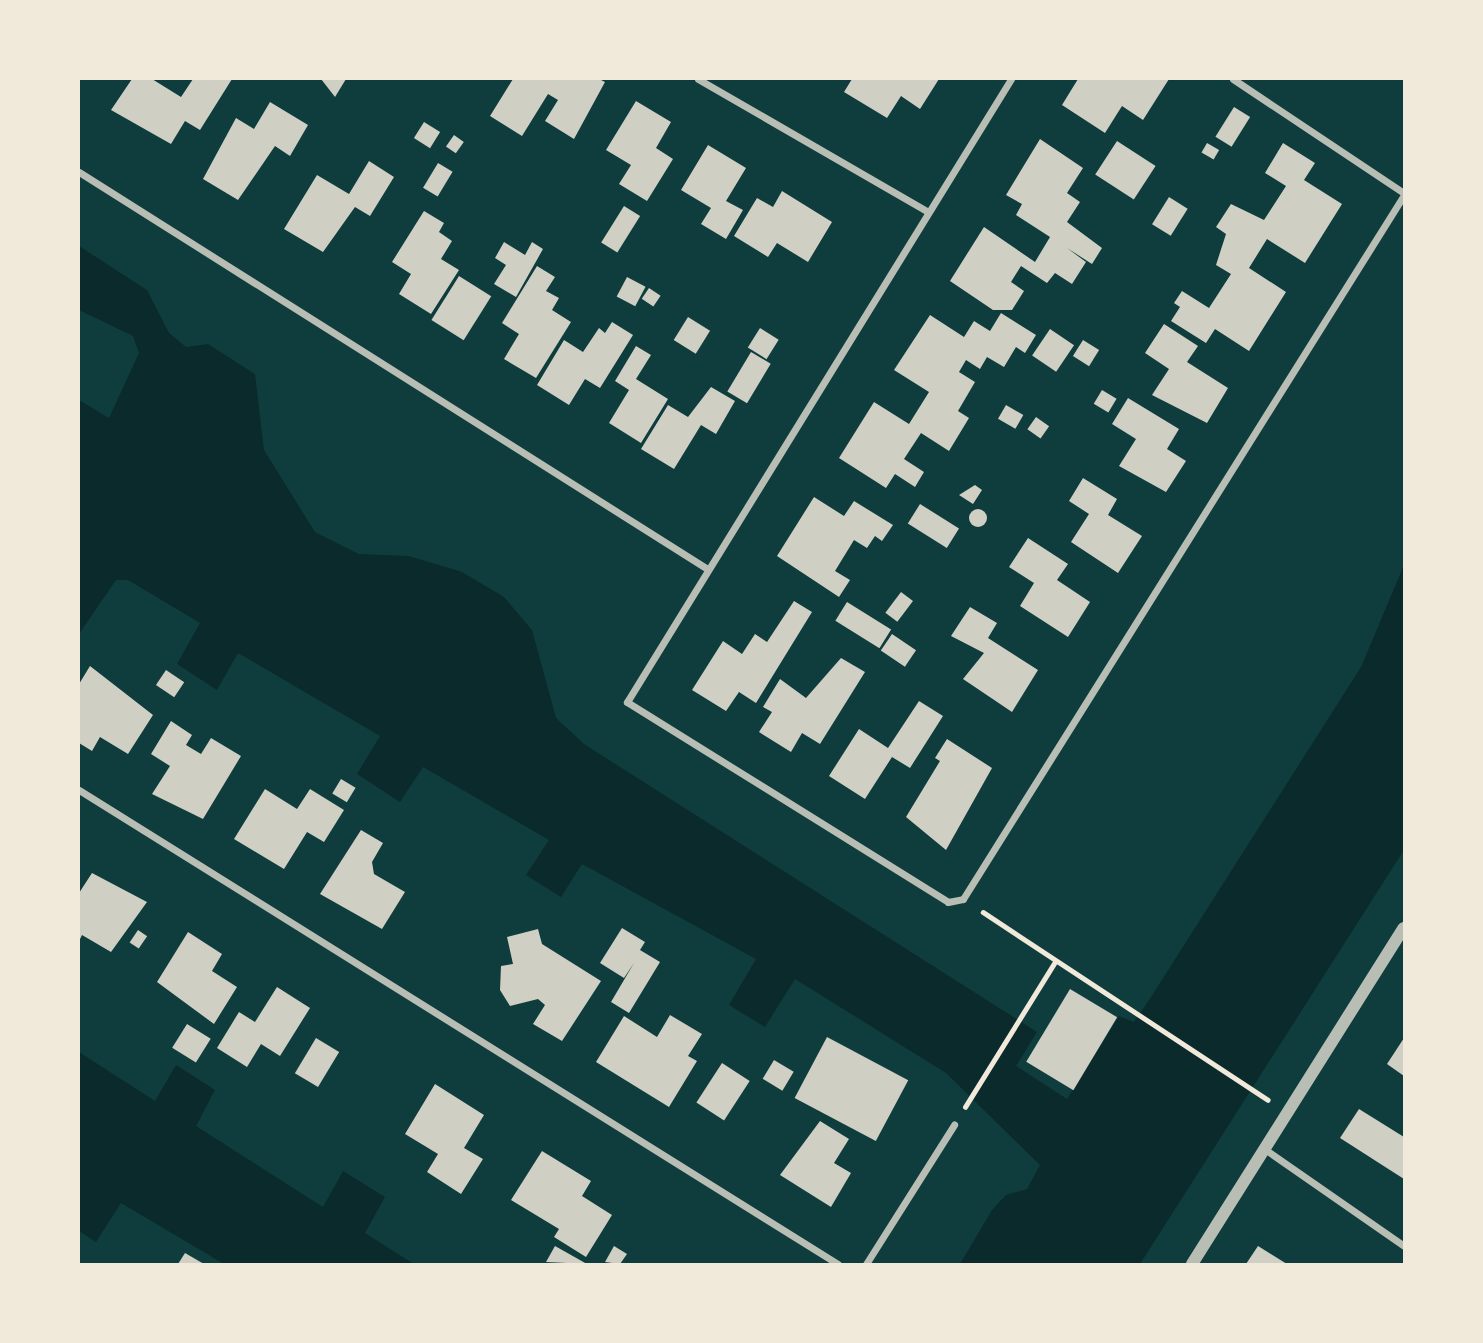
<!DOCTYPE html>
<style>
body{margin:0}
#map{position:relative;width:1483px;height:1343px;overflow:hidden;background:#0f3d3e;font-family:"Asap Condensed",sans-serif}
div>[style]{position:absolute}
[style*='--x']{left:calc(var(--x)*1px);top:calc(var(--y)*1px);width:calc(var(--w)*1px);rotate:calc(var(--a)*1deg)}
.water>*{inset:0;background:#0a2a2b}
.building>*{inset:0;background:#cfcfc3;transform-origin:0 0}
.round{border-radius:50%}
.path>*{height:4.5px;margin:-2.25px;padding:0 2.25px;transform-origin:2.25px;border-radius:2.25px;background:#f1e9da}
.minor>*{height:7px;margin:-3.5px;padding:0 3.5px;transform-origin:3.5px;border-radius:3.5px;background:#b8beb3}
.tertiary>*{height:12px;margin:-6px;padding:0 6px;transform-origin:6px;border-radius:6px;background:#b8beb3}
span{translate:-50% -50%;white-space:nowrap;text-align:center;line-height:1.15;-webkit-text-stroke:7px #f1e9da;paint-order:stroke}
.frame{position:absolute;inset:0;border:80px solid #f1e9da;pointer-events:none}
</style>
<div id="map">
<div class="water">
<i style="clip-path:polygon(79px 246px,147px 290px,169px 333px,186px 347px,208px 344px,255px 374px,264px 450px,315px 532px,359px 554px,409px 556px,462px 572px,504px 597px,532px 630px,556px 718px,584px 744px,1037px 1032px,1016px 1066px,1067px 1099px,1119px 1016px,1134px 1022px,1151px 997px,1361px 667px,1404px 565px,1404px 850px,1140px 1264px,960px 1264px,992px 1210px,1006px 1195px,1027px 1189px,1040px 1165px,946px 1073px,795px 979px,765px 1027px,729px 1005px,756px 959px,582px 864px,561px 897px,526px 875px,549px 840px,423px 767px,400px 802px,357px 774px,380px 736px,238px 653px,217px 690px,177px 664px,200px 623px,128px 580px,116px 580px,79px 634px,79px 400px,109px 418px,139px 353px,133px 336px,79px 310px)"></i>
<i style="clip-path:polygon(79px 1052px,155px 1101px,176px 1065px,215px 1090px,196px 1126px,323px 1207px,343px 1171px,385px 1197px,365px 1233px,414px 1264px,224px 1264px,121px 1203px,96px 1242px,79px 1231px)"></i>
</div>
<div class="building">
<i style="clip-path:polygon(132px 79px,152px 79px,181px 97px,193px 79px,232px 79px,200px 130px,185px 121px,171px 144px,111px 110px)"></i>
<i style="clip-path:polygon(321px 79px,346px 79px,335px 97px)"></i>
<i style="clip-path:polygon(513px 79px,599px 79px,605px 82px,574px 139px,545px 121px,558px 100px,548px 94px,522px 136px,490px 116px)"></i>
<i style="clip-path:polygon(852px 79px,939px 79px,920px 109px,901px 96px,887px 118px,844px 92px)"></i>
<i style="clip-path:polygon(1078px 79px,1169px 79px,1143px 120px,1122px 106px,1105px 133px,1062px 105px)"></i>
<i style="clip-path:polygon(636px 101px,671px 122px,656px 148px,673px 159px,647px 201px,619px 184px,631px 165px,606px 150px)"></i>
<i style="clip-path:polygon(270px 102px,308px 125px,290px 156px,275px 146px,238px 200px,203px 179px,236px 118px,254px 129px)"></i>
<i style="left:1234px;top:107px;width:19px;height:35px;rotate:32deg"></i>
<i style="left:424px;top:122px;width:19px;height:19px;rotate:32deg"></i>
<i style="left:454px;top:135px;width:12px;height:14px;rotate:35deg"></i>
<i style="clip-path:polygon(1040px 139px,1083px 168px,1067px 193px,1080px 202px,1067px 222px,1102px 248px,1092px 264px,1067px 248px,1086px 262px,1072px 284px,1055px 273px,1047px 283px,1021px 266px,1011px 282px,1024px 291px,1012px 310px,993px 310px,950px 281px,984px 227px,1035px 262px,1050px 237px,1016px 215px,1022px 204px,1006px 195px)"></i>
<i style="left:1117px;top:141px;width:46px;height:40px;rotate:33deg"></i>
<i style="left:1207px;top:143px;width:14px;height:11px;rotate:30deg"></i>
<i style="clip-path:polygon(1283px 143px,1315px 163px,1304px 180px,1342px 204px,1305px 263px,1267px 239px,1249px 268px,1286px 292px,1249px 351px,1215px 329px,1206px 343px,1171px 321px,1180px 307px,1174px 303px,1182px 291px,1209px 308px,1231px 274px,1216px 265px,1226px 234px,1216px 227px,1231px 204px,1264px 220px,1286px 186px,1265px 173px)"></i>
<i style="clip-path:polygon(708px 145px,746px 168px,726px 201px,743px 210px,726px 239px,701px 224px,711px 208px,681px 190px)"></i>
<i style="clip-path:polygon(369px 161px,394px 177px,370px 216px,355px 207px,323px 252px,284px 229px,317px 175px,349px 194px)"></i>
<i style="left:438px;top:163px;width:17px;height:29px;rotate:31deg"></i>
<i style="clip-path:polygon(782px 191px,832px 222px,808px 262px,777px 243px,768px 257px,734px 236px,757px 198px,773px 207px)"></i>
<i style="left:1169px;top:197px;width:22px;height:32px;rotate:32deg"></i>
<i style="left:624px;top:206px;width:19px;height:43px;rotate:32deg"></i>
<i style="clip-path:polygon(424px 211px,444px 223px,439px 232px,452px 241px,441px 259px,459px 270px,431px 314px,399px 294px,411px 274px,392px 262px)"></i>
<i style="clip-path:polygon(504px 242px,525px 255px,532px 242px,543px 249px,516px 297px,494px 284px,506px 265px,495px 258px)"></i>
<i style="clip-path:polygon(537px 266px,555px 277px,546px 291px,559px 298px,552px 310px,571px 322px,536px 378px,504px 359px,519px 334px,502px 323px)"></i>
<i style="left:459px;top:276px;width:38px;height:52px;rotate:32deg"></i>
<i style="left:627px;top:277px;width:21px;height:22px;rotate:28deg"></i>
<i style="left:649px;top:288px;width:14px;height:13px;rotate:34deg"></i>
<i style="clip-path:polygon(1001px 313px,1036px 335px,1025px 353px,1016px 347px,1004px 367px,987px 357px,980px 369px,966px 360px,959px 372px,975px 382px,958px 411px,969px 418px,949px 451px,921px 433px,904px 459px,924px 472px,915px 487px,895px 474px,886px 488px,839px 458px,874px 402px,909px 424px,929px 392px,894px 370px,930px 315px,964px 337px,974px 321px,990px 331px)"></i>
<i style="left:688px;top:317px;width:26px;height:27px;rotate:32deg"></i>
<i style="clip-path:polygon(612px 322px,633px 335px,600px 388px,585px 379px,569px 405px,537px 385px,564px 340px,583px 352px,599px 328px,605px 333px)"></i>
<i style="clip-path:polygon(1164px 324px,1198px 346px,1187px 362px,1228px 388px,1207px 423px,1152px 395px,1169px 369px,1145px 353px)"></i>
<i style="left:760px;top:328px;width:22px;height:23px;rotate:32deg"></i>
<i style="left:1050px;top:329px;width:29px;height:32px;rotate:34deg"></i>
<i style="left:1083px;top:340px;width:19px;height:19px;rotate:32deg"></i>
<i style="clip-path:polygon(636px 346px,651px 355px,636px 379px,668px 399px,641px 443px,609px 423px,629px 390px,615px 381px)"></i>
<i style="left:751px;top:352px;width:23px;height:46px;rotate:31deg"></i>
<i style="clip-path:polygon(711px 387px,735px 401px,716px 434px,701px 425px,674px 469px,641px 449px,668px 405px,688px 417px)"></i>
<i style="left:1102px;top:390px;width:17px;height:16px;rotate:31deg"></i>
<i style="clip-path:polygon(1128px 398px,1179px 429px,1167px 449px,1186px 461px,1166px 492px,1119px 466px,1136px 439px,1112px 424px)"></i>
<i style="left:1006px;top:405px;width:20px;height:16px;rotate:30deg"></i>
<i style="left:1036px;top:417px;width:16px;height:15px;rotate:35deg"></i>
<i style="clip-path:polygon(1083px 478px,1117px 499px,1108px 515px,1142px 536px,1118px 573px,1071px 542px,1089px 514px,1069px 501px)"></i>
<i style="clip-path:polygon(975px 485px,982px 490px,973px 504px,959px 495px)"></i>
<i style="clip-path:polygon(814px 497px,844px 516px,854px 501px,893px 525px,882px 541px,875px 536px,867px 548px,854px 540px,835px 571px,850px 580px,839px 597px,777px 556px)"></i>
<i style="left:920px;top:504px;width:46px;height:23px;rotate:32deg"></i>
<i class="round" style="left:969px;top:509px;width:18px;height:18px"></i>
<i style="clip-path:polygon(1028px 538px,1068px 564px,1057px 580px,1090px 602px,1068px 637px,1020px 606px,1034px 583px,1009px 567px)"></i>
<i style="left:901px;top:592px;width:15px;height:26px;rotate:37deg"></i>
<i style="clip-path:polygon(794px 601px,812px 612px,756px 703px,739px 692px,726px 711px,692px 690px,723px 641px,742px 654px,755px 634px,767px 642px)"></i>
<i style="left:847px;top:602px;width:52px;height:22px;rotate:32deg"></i>
<i style="clip-path:polygon(970px 607px,997px 623px,988px 638px,1038px 670px,1012px 712px,963px 679px,984px 653px,951px 636px)"></i>
<i style="left:892px;top:634px;width:29px;height:20px;rotate:34deg"></i>
<i style="clip-path:polygon(841px 658px,865px 672px,820px 744px,802px 733px,791px 752px,759px 732px,772px 712px,763px 707px,780px 679px,806px 698px)"></i>
<i style="clip-path:polygon(90px 666px,153px 715px,128px 754px,100px 737px,92px 751px,79px 743px,79px 684px)"></i>
<i style="left:166px;top:670px;width:22px;height:18px;rotate:34deg"></i>
<i style="clip-path:polygon(919px 701px,943px 716px,910px 768px,892px 757px,865px 799px,829px 776px,859px 729px,888px 748px)"></i>
<i style="clip-path:polygon(171px 721px,192px 735px,186px 745px,201px 754px,211px 738px,241px 756px,203px 819px,152px 794px,170px 766px,151px 754px)"></i>
<i style="clip-path:polygon(947px 739px,992px 768px,946px 850px,906px 817px,940px 761px,935px 758px)"></i>
<i style="left:341px;top:779px;width:17px;height:17px;rotate:31deg"></i>
<i style="clip-path:polygon(265px 789px,297px 809px,310px 789px,344px 810px,324px 842px,307px 832px,284px 869px,234px 839px)"></i>
<i style="clip-path:polygon(361px 830px,383px 843px,372px 862px,374px 874px,405px 892px,382px 929px,320px 894px)"></i>
<i style="clip-path:polygon(92px 873px,147px 902px,111px 952px,82px 935px,79px 941px,79px 893px)"></i>
<i style="clip-path:polygon(622px 928px,645px 942px,640px 950px,660px 962px,629px 1013px,611px 1002px,634px 963px,624px 978px,600px 963px)"></i>
<i style="clip-path:polygon(538px 929px,542px 944px,601px 981px,562px 1041px,533px 1024px,545px 1005px,538px 999px,510px 1006px,500px 990px,501px 966px,513px 964px,507px 937px)"></i>
<i style="left:138px;top:930px;width:11px;height:15px;rotate:34deg"></i>
<i style="clip-path:polygon(188px 932px,222px 954px,212px 971px,237px 987px,214px 1024px,157px 982px)"></i>
<i style="clip-path:polygon(277px 987px,310px 1008px,280px 1056px,261px 1044px,247px 1067px,217px 1048px,239px 1012px,255px 1022px)"></i>
<i style="left:1070px;top:989px;width:55px;height:85px;rotate:31deg"></i>
<i style="clip-path:polygon(670px 1015px,702px 1034px,688px 1056px,697px 1061px,669px 1107px,596px 1062px,624px 1016px,657px 1037px)"></i>
<i style="left:187px;top:1024px;width:28px;height:28px;rotate:32deg"></i>
<i style="left:827px;top:1037px;width:92px;height:69px;rotate:28deg"></i>
<i style="left:316px;top:1038px;width:27px;height:41px;rotate:31deg"></i>
<i style="clip-path:polygon(1404px 1038px,1404px 1076px,1387px 1064px)"></i>
<i style="left:774px;top:1060px;width:23px;height:22px;rotate:31deg"></i>
<i style="left:722px;top:1063px;width:33px;height:47px;rotate:33deg"></i>
<i style="clip-path:polygon(435px 1084px,484px 1115px,464px 1148px,483px 1159px,461px 1194px,427px 1172px,438px 1154px,405px 1134px)"></i>
<i style="clip-path:polygon(1359px 1109px,1404px 1137px,1404px 1179px,1340px 1138px)"></i>
<i style="clip-path:polygon(820px 1121px,849px 1139px,834px 1163px,851px 1173px,831px 1207px,780px 1175px)"></i>
<i style="clip-path:polygon(542px 1151px,591px 1181px,582px 1196px,612px 1215px,586px 1257px,554px 1237px,559px 1229px,511px 1200px)"></i>
<i style="clip-path:polygon(555px 1246px,587px 1264px,546px 1262px)"></i>
<i style="clip-path:polygon(614px 1246px,627px 1254px,620px 1264px,605px 1262px)"></i>
<i style="clip-path:polygon(1258px 1246px,1287px 1264px,1246px 1264px)"></i>
<i style="clip-path:polygon(185px 1253px,204px 1264px,178px 1264px)"></i>
</div>
<div class="path">
<i style="--x:983;--y:912;--w:341;--a:33.4"></i>
<i style="--x:965;--y:1107;--w:171;--a:-58.2"></i>
</div>
<div class="minor">
<i style="--x:698;--y:79;--w:264;--a:30"></i>
<i style="--x:1011;--y:79;--w:732;--a:121.65"></i>
<i style="--x:627;--y:702;--w:378;--a:31.9"></i>
<i style="--x:948;--y:902;--w:15;--a:-11"></i>
<i style="--x:963;--y:899;--w:831;--a:-57.94"></i>
<i style="--x:1233;--y:79;--w:206;--a:33.7"></i>
<i style="--x:79;--y:172;--w:742;--a:32.28"></i>
<i style="--x:79;--y:790;--w:895;--a:31.99"></i>
<i style="--x:1266;--y:1150;--w:168;--a:34.8"></i>
<i style="--x:866;--y:1264;--w:165;--a:-57.7"></i>
</div>
<div class="tertiary">
<i style="--x:1192;--y:1264;--w:397;--a:-57.8"></i>
</div>
<div class="frame"></div>
</div>
